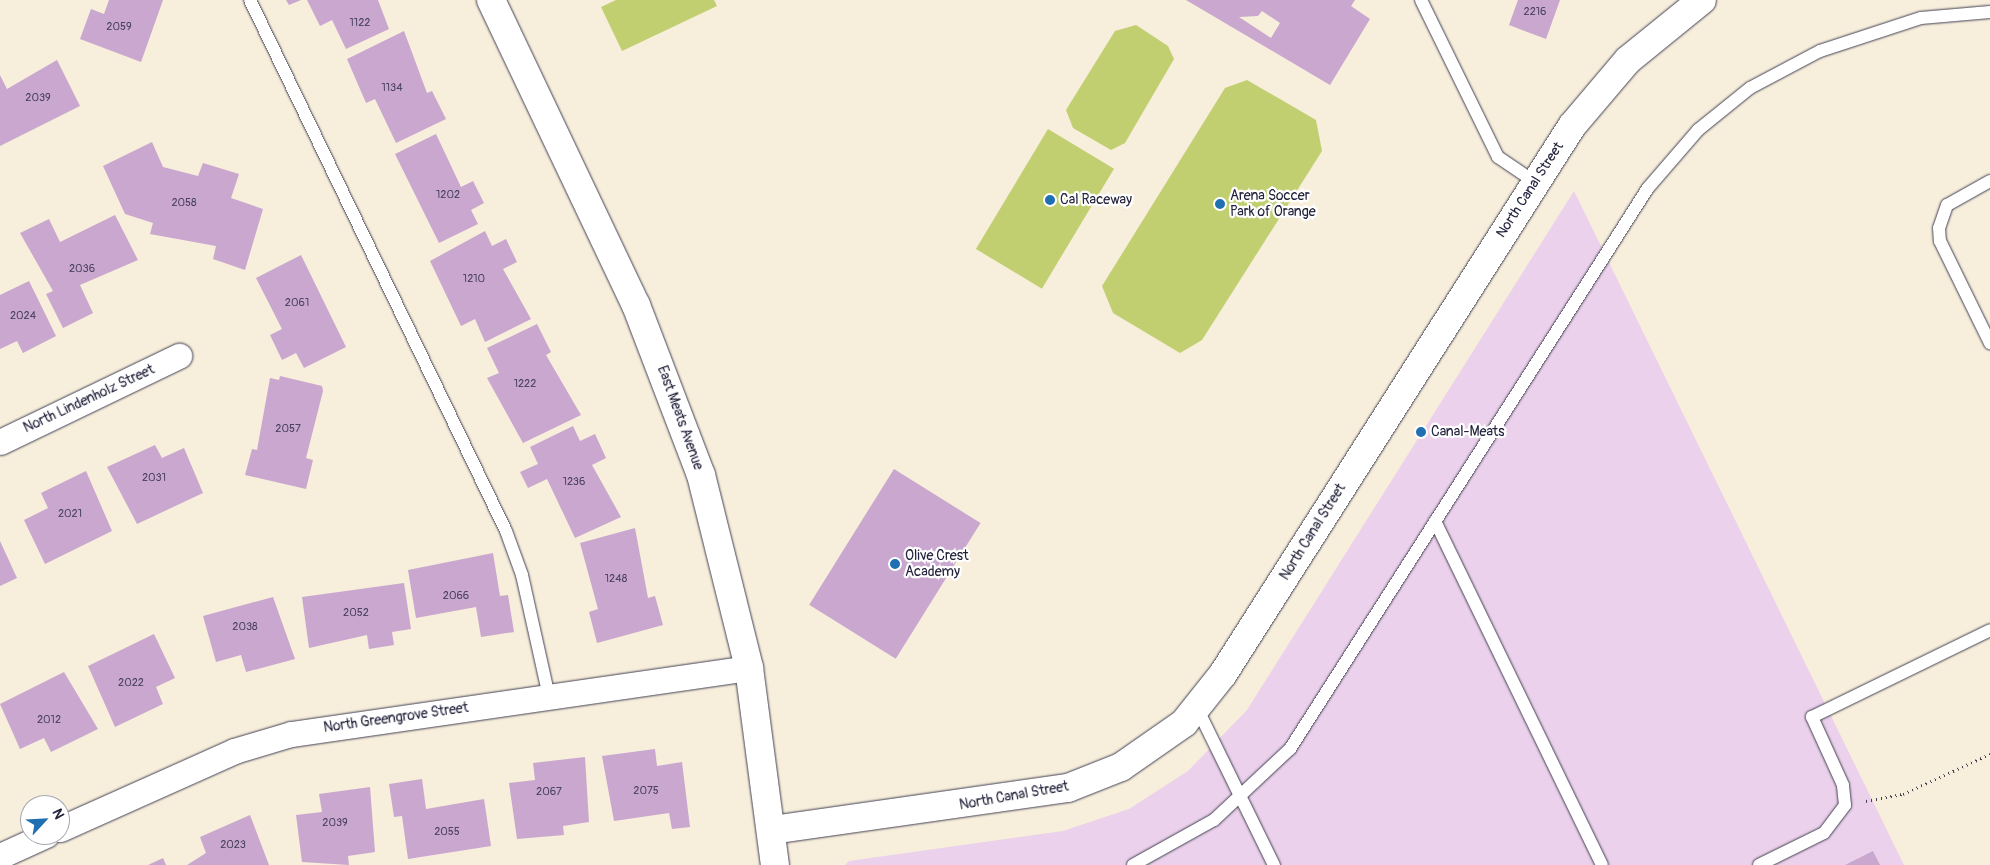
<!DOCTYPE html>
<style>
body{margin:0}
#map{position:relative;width:1990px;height:865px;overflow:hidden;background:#f7eedc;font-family:Pangolin,sans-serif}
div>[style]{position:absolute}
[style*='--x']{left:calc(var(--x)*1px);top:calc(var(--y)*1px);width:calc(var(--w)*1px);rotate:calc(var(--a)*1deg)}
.built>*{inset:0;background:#ebd1eb}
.green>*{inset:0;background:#c1cf71;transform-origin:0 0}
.building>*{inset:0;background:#c9a7ce;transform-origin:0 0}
.path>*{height:3px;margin-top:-1.5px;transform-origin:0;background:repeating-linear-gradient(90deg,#424153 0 1px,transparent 0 5px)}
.roads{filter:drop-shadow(0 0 1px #424153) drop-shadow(0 0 1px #424153)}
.service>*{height:12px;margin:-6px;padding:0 6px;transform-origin:6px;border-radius:6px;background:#fff}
.minor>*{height:25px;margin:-12.5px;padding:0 12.5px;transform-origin:12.5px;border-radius:12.5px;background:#fff}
.tertiary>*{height:28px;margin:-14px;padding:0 14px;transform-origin:14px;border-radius:14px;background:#fff}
.dots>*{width:14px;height:14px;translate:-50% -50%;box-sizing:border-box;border:2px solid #fff;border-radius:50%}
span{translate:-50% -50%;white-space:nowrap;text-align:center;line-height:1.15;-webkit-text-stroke:4.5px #fff;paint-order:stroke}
.number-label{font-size:11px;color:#4c4360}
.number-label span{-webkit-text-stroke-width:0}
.street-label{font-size:14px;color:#22223b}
.poi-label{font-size:14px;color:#22223b}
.left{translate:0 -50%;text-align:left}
.north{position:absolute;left:20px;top:795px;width:50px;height:50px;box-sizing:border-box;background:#fff;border:1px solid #a7a7b1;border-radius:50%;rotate:65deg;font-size:14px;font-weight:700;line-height:20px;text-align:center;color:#22223b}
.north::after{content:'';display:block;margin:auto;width:18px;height:22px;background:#1f6fb2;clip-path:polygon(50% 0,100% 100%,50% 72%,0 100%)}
</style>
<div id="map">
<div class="built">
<i style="clip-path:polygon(1574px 191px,1904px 865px,845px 865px,849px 861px,1063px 831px,1129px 809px,1188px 771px,1247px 710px)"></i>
</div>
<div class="green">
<i style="clip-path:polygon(616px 0,714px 0,717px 6px,622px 51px,601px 7px)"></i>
<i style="clip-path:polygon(1136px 25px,1168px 46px,1174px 59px,1125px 143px,1111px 150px,1073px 128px,1066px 110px,1115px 31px)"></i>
<i style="clip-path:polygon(1247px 80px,1316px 120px,1322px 151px,1202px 340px,1180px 353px,1113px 313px,1102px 286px,1225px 88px)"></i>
<i style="left:1048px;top:129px;width:77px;height:140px;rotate:31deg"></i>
</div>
<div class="building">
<i style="clip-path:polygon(109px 0,163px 0,141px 62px,80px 39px,91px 9px,104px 14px)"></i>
<i style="clip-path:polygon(286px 0,301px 0,289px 5px)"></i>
<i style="clip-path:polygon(307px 0,378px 0,389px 29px,346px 49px,332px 20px,320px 26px)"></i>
<i style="clip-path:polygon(evenodd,1186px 0,1355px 0,1351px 6px,1370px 19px,1330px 85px,1186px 0,1262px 11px,1280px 23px,1271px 38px,1239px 17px,1258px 16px,1262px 11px)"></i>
<i style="clip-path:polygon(1518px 0,1560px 0,1546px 39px,1509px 25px)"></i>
<i style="clip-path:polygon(404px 31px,427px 93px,432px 91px,446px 119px,396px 143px,375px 99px,366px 103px,347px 59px)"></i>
<i style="clip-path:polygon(57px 60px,80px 106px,0 146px,0 75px,7px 89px)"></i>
<i style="clip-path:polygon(436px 134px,461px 187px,473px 181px,484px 203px,471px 210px,478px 224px,439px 243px,395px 154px)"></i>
<i style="clip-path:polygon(152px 142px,163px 167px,198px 176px,203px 163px,239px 174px,231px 198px,263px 209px,245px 270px,213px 259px,216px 246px,150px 234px,153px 223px,125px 214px,103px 166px)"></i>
<i style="clip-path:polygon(115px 215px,138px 260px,80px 285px,93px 313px,63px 328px,46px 294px,53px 291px,20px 233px,49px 219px,60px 242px)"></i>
<i style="clip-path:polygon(485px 231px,492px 246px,506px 239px,517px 262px,503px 269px,531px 319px,485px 342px,475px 319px,461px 326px,430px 261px)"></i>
<i style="clip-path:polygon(301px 255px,346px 347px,304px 368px,296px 353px,282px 360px,270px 335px,282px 329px,256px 278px)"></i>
<i style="clip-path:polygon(29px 281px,56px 336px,23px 353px,17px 341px,0 349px,0 295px)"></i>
<i style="clip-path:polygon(537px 324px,551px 352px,546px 355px,581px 415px,523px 443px,487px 378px,499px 373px,487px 348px)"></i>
<i style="clip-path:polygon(280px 376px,322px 386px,323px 391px,306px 458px,313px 460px,306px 489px,245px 475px,252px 449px,257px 450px,270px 378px,279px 380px)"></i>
<i style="clip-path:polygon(573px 426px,580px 441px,595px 434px,606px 458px,592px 465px,621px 517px,575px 538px,547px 479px,528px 488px,520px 472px,538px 464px,530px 447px)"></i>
<i style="clip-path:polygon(155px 445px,162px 458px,184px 448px,203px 493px,137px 524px,107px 467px)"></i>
<i style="left:894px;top:469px;width:102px;height:160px;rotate:32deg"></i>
<i style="clip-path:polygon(86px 471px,112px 531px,45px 564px,24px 520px,48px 508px,41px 493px)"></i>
<i style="clip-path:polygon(635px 528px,648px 598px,655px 596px,663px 625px,597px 643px,589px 612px,598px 609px,580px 543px)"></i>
<i style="clip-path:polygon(0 541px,17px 578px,0 586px)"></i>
<i style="clip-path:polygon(493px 553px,500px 596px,508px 595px,514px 632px,481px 637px,476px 607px,416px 618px,408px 570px)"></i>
<i style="clip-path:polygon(404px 583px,411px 629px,392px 632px,394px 645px,369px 649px,367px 635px,309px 648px,302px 597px)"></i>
<i style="clip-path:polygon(273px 597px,295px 659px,246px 672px,241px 655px,216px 662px,203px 616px)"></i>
<i style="clip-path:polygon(154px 634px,175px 678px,156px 687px,163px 704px,115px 727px,88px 666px)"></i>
<i style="clip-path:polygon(64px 672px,98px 729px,51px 752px,44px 738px,20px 749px,0 704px)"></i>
<i style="clip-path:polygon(655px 749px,657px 766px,682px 762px,690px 827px,672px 829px,669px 813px,614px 821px,602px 756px)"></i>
<i style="clip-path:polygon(585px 757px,589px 822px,563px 826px,564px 835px,517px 839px,509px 783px,535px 780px,533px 763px)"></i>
<i style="clip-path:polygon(422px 779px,426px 809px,484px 799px,491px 846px,408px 859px,402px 816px,394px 817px,389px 784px)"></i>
<i style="clip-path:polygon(370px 787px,375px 852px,348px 856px,349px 865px,302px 862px,296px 815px,322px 812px,319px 794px)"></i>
<i style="clip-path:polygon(250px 815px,269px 865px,187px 865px,206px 853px,200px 837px)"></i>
<i style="clip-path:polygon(1873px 851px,1880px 865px,1845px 865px)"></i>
<i style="clip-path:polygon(163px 858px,166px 865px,148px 865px)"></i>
</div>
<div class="path">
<i style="--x:1866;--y:801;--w:38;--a:-11"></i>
<i style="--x:1903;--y:794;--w:96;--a:-24.7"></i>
</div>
<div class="roads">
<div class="service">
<i style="--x:250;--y:0;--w:589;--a:64.26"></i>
<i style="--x:506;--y:531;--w:47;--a:70"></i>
<i style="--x:522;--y:575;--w:125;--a:77.5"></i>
<i style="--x:1421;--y:0;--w:175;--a:63.9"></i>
<i style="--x:1498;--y:157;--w:45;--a:34"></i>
<i style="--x:1990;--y:181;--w:49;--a:150.8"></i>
<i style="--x:1947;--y:205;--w:24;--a:109"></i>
<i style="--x:1939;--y:228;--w:13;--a:86"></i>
<i style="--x:1940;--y:241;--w:114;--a:63.9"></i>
<i style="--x:1435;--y:521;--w:382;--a:64.1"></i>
<i style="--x:1197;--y:708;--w:175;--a:63.9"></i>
<i style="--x:1133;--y:865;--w:93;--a:-29.1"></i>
<i style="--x:1214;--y:820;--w:104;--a:-43.1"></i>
<i style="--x:1290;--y:749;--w:665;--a:-57.46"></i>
<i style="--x:1648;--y:188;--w:77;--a:-49.2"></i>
<i style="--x:1698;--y:130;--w:67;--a:-38.9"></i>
<i style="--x:1750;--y:88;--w:79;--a:-27.9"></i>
<i style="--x:1820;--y:51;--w:106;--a:-18.1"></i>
<i style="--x:1921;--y:18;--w:69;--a:-5"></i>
<i style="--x:1759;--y:865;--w:72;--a:-26.2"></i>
<i style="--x:1824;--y:833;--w:35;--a:-53"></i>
<i style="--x:1845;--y:805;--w:20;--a:-96"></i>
<i style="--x:1843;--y:785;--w:75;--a:-114.5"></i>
<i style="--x:1812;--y:717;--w:198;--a:-26"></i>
</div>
<div class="minor">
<i style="--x:0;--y:442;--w:199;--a:-25.7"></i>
<i style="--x:60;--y:829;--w:191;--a:-24.1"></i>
<i style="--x:234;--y:751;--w:59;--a:-16.6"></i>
<i style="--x:291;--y:734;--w:463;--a:-8.2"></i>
<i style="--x:0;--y:856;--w:51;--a:-24.5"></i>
</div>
<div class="tertiary">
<i style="--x:491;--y:0;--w:338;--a:64.6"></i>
<i style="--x:636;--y:305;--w:182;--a:69.1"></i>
<i style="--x:701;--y:475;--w:199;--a:76"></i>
<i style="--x:749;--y:668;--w:199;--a:82.5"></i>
<i style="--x:772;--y:830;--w:299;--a:-8.1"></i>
<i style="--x:1068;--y:788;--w:57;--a:-21.6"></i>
<i style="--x:1121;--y:767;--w:77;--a:-34.9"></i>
<i style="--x:1184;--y:723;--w:63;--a:-51.5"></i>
<i style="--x:1223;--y:674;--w:650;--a:-57.51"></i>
<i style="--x:1572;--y:126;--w:87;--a:-49.7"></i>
<i style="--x:1628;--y:60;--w:95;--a:-39"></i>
</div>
</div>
<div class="dots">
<i style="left:1050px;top:200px;background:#1f6fb2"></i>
<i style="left:1220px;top:204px;background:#1f6fb2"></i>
<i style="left:1421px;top:432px;background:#1f6fb2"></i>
<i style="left:895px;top:564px;background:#1f6fb2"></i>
</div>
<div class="number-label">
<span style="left:1535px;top:12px">2216</span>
<span style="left:360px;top:23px">1122</span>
<span style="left:119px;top:27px">2059</span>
<span style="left:392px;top:88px">1134</span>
<span style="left:38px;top:98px">2039</span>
<span style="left:448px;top:195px">1202</span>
<span style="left:184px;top:203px">2058</span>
<span style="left:82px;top:269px">2036</span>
<span style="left:474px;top:279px">1210</span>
<span style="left:297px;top:303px">2061</span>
<span style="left:23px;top:316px">2024</span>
<span style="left:525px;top:384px">1222</span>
<span style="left:288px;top:429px">2057</span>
<span style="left:154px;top:478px">2031</span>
<span style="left:574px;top:482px">1236</span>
<span style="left:70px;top:514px">2021</span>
<span style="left:616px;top:579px">1248</span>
<span style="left:456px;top:596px">2066</span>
<span style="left:356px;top:613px">2052</span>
<span style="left:245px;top:627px">2038</span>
<span style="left:131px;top:683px">2022</span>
<span style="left:49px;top:720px">2012</span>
<span style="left:646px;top:791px">2075</span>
<span style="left:549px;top:792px">2067</span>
<span style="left:335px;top:823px">2039</span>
<span style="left:447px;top:832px">2055</span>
<span style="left:233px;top:845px">2023</span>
</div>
<div class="street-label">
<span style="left:1530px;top:190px;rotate:-57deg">North Canal Street</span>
<span style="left:89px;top:399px;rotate:-25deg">North Lindenholz Street</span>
<span style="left:680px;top:418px;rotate:70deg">East Meats Avenue</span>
<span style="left:1313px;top:532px;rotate:-58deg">North Canal Street</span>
<span style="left:396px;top:718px;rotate:-8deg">North Greengrove Street</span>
<span style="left:1014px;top:796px;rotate:-10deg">North Canal Street</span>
</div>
<div class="poi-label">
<span class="left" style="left:1230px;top:204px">Arena Soccer<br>Park of Orange</span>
<span class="left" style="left:1060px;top:200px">Cal Raceway</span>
<span class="left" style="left:1431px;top:432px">Canal-Meats</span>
<span class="left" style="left:905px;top:564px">Olive Crest<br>Academy</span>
</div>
<div class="north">N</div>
</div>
